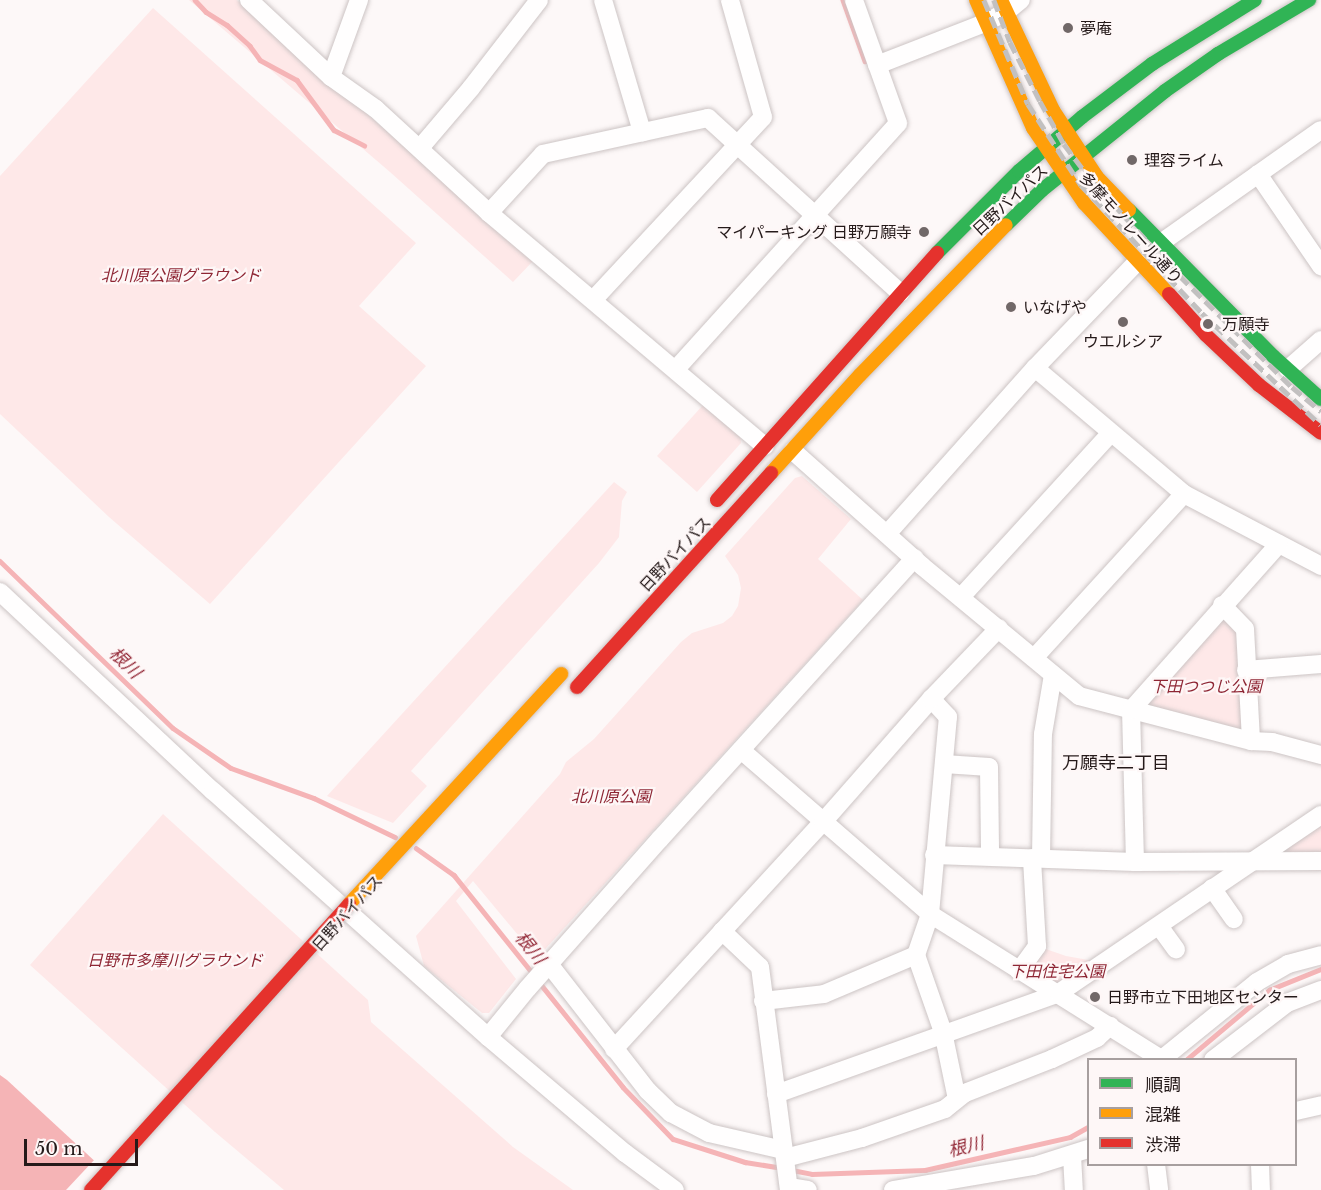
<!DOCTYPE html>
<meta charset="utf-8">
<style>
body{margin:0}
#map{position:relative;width:1321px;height:1190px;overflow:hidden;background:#fdf8f8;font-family:"Libre Baskerville","Noto Sans JP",serif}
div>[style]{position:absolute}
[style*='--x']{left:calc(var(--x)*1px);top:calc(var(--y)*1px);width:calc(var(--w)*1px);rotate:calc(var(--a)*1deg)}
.green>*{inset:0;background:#fee8e8}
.water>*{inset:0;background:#f5b4b6}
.pier>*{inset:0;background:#fdf8f8}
.stream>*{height:4.5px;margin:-2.25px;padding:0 2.25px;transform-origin:2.25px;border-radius:2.25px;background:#f5b4b6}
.roads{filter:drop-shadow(0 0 2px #ccc4c4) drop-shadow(0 0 2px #ccc4c4)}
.street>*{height:18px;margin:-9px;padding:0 9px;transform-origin:9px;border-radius:9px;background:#fffefe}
.fast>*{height:14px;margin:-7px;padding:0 7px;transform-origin:7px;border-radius:7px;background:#30b455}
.slow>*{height:14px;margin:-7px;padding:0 7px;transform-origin:7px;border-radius:7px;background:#ff9f0a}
.jam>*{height:14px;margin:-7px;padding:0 7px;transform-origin:7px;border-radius:7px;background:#e5322d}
.rail>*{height:4.5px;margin-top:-2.25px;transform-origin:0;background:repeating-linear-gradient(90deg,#c2c0c0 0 12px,transparent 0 18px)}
.bridges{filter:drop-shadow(0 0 2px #ccc4c4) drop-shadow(0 0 2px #ccc4c4)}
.slow-bridge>*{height:14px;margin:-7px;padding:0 7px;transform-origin:7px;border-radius:7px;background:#ff9f0a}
.jam-bridge>*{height:14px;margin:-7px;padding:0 7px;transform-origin:7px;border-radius:7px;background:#e5322d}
.dots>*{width:16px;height:16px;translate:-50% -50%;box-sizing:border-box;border:3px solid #fef7f7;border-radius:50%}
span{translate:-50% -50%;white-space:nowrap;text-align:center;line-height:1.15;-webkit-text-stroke:4.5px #fef7f7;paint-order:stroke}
.poi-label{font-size:16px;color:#251a1a}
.left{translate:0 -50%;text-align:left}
.right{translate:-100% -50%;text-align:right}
.street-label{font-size:16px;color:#251a1a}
.park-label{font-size:16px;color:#8e2634;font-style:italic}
.water-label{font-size:18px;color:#942b39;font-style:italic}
.neighbourhood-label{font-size:18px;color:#251a1a}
.legend{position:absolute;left:1087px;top:1058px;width:210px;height:108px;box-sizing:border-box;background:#fef7f7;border:2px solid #a79f9f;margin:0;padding:8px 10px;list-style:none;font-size:18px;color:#251a1a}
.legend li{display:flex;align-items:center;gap:12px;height:30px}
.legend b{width:30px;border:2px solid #a79f9f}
.scale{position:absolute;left:24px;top:1139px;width:114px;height:27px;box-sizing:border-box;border:3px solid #251a1a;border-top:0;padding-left:8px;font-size:18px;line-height:21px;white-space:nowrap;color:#251a1a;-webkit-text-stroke:4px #fef7f7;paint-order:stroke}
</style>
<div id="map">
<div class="green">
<i style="clip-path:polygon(189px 0,237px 0,534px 260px,513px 282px,390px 172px)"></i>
<i style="clip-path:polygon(153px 8px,416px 243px,359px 306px,426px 366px,210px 604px,109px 517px,0 414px,0 176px)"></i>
<i style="clip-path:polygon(703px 405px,740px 435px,741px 443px,697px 492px,657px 456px)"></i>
<i style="clip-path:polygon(802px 476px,851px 519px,818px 559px,863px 600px,537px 958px,473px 881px,456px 901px,516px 979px,489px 1013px,482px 1013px,424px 966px,416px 936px,560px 774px,566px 762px,594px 739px,681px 642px,692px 633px,723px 623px,732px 616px,738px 606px,741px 588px,738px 575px,725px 556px,795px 478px)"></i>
<i style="clip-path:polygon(614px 482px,627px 492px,622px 501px,619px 537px,599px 563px,411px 771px,427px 786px,393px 823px,327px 796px)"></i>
<i style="clip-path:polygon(1222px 605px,1245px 629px,1251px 741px,1131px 710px)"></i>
<i style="clip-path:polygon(163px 814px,368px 1000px,371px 1022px,513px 1147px,573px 1190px,284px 1190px,215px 1132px,30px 965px)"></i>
<i style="clip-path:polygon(1321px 824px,1321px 852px,1287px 852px,1285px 848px)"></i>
<i style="clip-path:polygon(1037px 946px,1066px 956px,1094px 961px,1059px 993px,1019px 971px)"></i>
</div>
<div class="water">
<i style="clip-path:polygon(0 1075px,7px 1080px,126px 1190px,0 1190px)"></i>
</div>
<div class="pier">
<i style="clip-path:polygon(96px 1158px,129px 1188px,129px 1190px,66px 1190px)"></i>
</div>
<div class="stream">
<i style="--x:195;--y:0;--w:16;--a:47"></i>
<i style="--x:206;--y:12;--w:25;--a:32"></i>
<i style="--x:227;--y:25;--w:31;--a:42"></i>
<i style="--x:250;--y:46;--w:17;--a:54"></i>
<i style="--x:260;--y:60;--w:42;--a:28.4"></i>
<i style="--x:297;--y:80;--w:62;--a:53.5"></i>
<i style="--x:334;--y:130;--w:34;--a:27"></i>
<i style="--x:843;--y:0;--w:65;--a:70.2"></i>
<i style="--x:0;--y:561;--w:240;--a:44"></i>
<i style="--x:173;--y:728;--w:70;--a:34.6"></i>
<i style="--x:231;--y:768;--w:88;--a:19.9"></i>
<i style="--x:314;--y:798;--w:90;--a:25.7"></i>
<i style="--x:416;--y:848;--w:47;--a:35.4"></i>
<i style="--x:454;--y:875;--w:128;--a:51.3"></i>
<i style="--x:539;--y:982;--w:134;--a:51.3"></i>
<i style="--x:623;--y:1087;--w:72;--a:46.1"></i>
<i style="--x:673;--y:1139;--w:76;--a:17.7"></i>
<i style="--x:745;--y:1162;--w:36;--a:9"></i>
<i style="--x:1186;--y:1060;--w:109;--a:-40.1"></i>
<i style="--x:1269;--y:990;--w:56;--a:-22"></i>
<i style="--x:792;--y:1170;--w:20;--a:11"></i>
<i style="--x:812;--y:1174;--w:113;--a:-2"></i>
<i style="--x:925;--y:1170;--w:149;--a:-12.8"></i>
<i style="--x:1070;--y:1137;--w:21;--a:-29"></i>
</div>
<div class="roads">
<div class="street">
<i style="--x:249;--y:0;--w:112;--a:43.2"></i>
<i style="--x:331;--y:77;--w:55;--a:35.4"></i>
<i style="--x:376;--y:109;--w:154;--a:42.6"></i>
<i style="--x:489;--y:213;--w:361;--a:40.2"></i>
<i style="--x:603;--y:0;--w:138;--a:73.5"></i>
<i style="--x:877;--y:65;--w:116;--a:-21.3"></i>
<i style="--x:985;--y:23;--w:24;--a:-28"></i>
<i style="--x:1006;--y:12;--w:19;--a:-39"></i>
<i style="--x:331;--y:77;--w:82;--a:-70"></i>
<i style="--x:420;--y:148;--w:79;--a:-49.6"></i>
<i style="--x:471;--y:88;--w:111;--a:-52.3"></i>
<i style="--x:1258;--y:174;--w:112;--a:55.6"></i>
<i style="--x:489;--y:213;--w:80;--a:-47.5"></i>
<i style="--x:543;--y:154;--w:169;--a:-12.3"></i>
<i style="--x:708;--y:118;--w:260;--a:42.3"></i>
<i style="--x:1162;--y:242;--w:194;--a:-35.2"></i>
<i style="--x:594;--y:299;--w:248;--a:-47.1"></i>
<i style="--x:763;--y:117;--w:122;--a:-105.8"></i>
<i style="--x:1035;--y:368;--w:195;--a:40.2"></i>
<i style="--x:1184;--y:494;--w:155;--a:27.7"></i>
<i style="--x:676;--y:369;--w:331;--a:-47.9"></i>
<i style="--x:898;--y:123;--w:131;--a:-109.7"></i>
<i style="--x:1288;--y:369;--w:44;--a:-41.3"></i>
<i style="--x:793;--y:451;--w:173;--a:41.7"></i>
<i style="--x:922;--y:566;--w:204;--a:39.6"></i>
<i style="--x:1079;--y:696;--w:178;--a:14.7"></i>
<i style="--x:1251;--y:741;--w:21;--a:3"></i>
<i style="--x:1272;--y:742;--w:51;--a:14.9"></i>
<i style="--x:887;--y:534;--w:222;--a:-48.3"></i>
<i style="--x:1035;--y:368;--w:147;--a:-46.1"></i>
<i style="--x:0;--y:592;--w:291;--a:43.1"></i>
<i style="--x:213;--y:791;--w:369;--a:41.8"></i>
<i style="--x:488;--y:1037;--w:180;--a:40.3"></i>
<i style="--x:625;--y:1153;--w:62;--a:36.5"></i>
<i style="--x:961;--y:597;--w:222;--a:-47.6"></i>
<i style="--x:1222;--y:605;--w:33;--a:46"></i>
<i style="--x:1245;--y:629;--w:112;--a:86.9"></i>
<i style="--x:1034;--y:658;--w:222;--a:-47.6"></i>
<i style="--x:1246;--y:670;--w:75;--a:-4.6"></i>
<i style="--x:741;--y:750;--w:250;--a:40.9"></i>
<i style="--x:930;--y:914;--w:275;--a:32.1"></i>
<i style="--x:944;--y:764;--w:45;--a:3.8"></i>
<i style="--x:989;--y:767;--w:88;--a:89.3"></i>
<i style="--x:934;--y:855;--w:201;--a:2"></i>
<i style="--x:1135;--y:862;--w:186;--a:-0.3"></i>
<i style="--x:1041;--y:858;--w:124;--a:-89.1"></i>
<i style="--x:1043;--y:734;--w:60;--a:-80.4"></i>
<i style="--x:1135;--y:862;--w:152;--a:-91.5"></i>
<i style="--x:1131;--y:710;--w:222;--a:-48.3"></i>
<i style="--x:1212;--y:888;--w:38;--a:55"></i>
<i style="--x:1159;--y:926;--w:29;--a:54"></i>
<i style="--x:722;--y:931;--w:52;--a:43.5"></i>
<i style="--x:760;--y:967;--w:225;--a:82.6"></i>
<i style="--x:916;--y:955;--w:82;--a:70.7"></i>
<i style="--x:943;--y:1032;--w:68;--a:78.2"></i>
<i style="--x:549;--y:964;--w:161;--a:52.1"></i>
<i style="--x:648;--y:1091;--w:32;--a:44"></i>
<i style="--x:671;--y:1113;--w:43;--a:27.8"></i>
<i style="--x:709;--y:1133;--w:76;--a:12.9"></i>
<i style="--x:1019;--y:971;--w:31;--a:-54"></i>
<i style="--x:1037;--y:946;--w:88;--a:-93.3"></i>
<i style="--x:763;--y:1001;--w:61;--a:-6.5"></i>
<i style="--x:824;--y:994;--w:100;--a:-23"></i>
<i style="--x:916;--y:955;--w:43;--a:-71.1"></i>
<i style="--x:930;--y:914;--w:198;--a:-84.8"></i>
<i style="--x:948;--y:717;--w:25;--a:-133"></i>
<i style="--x:488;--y:1037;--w:63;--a:-50.8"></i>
<i style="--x:528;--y:988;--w:199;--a:-48.5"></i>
<i style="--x:660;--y:839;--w:379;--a:-47.8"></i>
<i style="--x:614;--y:1049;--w:309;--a:-47.4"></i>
<i style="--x:823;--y:822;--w:164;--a:-48.7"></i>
<i style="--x:931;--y:699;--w:98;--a:-46.2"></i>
<i style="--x:1162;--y:1059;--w:122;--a:-39"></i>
<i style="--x:1257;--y:982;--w:36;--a:-30"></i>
<i style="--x:1288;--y:964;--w:34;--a:-15"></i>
<i style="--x:1213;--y:1060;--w:93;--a:-37.6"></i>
<i style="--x:1287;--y:1003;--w:36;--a:-21"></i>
<i style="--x:776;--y:1094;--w:300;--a:-19.6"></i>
<i style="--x:1059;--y:993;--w:317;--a:-34.2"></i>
<i style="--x:1296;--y:1111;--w:26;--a:-13"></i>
<i style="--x:1072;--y:1155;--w:35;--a:87"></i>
<i style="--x:785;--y:1158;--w:80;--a:-14.6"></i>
<i style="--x:862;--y:1138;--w:88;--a:-19.3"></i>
<i style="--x:945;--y:1109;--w:26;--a:-39"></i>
<i style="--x:965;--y:1093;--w:93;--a:-21.3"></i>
<i style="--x:1052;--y:1059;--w:50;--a:-25"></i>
<i style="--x:1097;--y:1038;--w:18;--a:-43"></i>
<i style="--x:1156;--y:1164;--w:26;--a:83"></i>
<i style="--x:1260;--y:1164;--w:26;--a:88"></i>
<i style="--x:789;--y:1187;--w:19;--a:9"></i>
<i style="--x:893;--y:1190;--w:143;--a:-9.7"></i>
<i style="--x:1034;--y:1166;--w:57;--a:-17.5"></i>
</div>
<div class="fast">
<i style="--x:1129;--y:210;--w:206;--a:45.4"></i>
<i style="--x:1274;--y:357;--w:63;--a:41.8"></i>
<i style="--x:1006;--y:225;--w:50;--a:-44.2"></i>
<i style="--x:1042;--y:190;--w:158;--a:-38.8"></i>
<i style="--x:1165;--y:91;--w:65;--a:-34.9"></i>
<i style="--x:1218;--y:54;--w:106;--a:-30.7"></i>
<i style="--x:937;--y:253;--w:116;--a:-45"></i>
<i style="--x:1019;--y:171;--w:83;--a:-40.6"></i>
<i style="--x:1082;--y:117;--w:88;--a:-37.1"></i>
<i style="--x:1152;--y:64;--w:121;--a:-31.9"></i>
</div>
<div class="slow">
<i style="--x:976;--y:0;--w:140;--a:66"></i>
<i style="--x:1033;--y:128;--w:91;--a:55.8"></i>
<i style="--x:1084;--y:203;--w:125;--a:47"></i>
<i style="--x:1001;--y:0;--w:122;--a:64.7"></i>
<i style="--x:1053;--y:110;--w:80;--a:56.7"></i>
<i style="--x:1097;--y:177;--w:46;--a:45.9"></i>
<i style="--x:771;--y:473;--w:132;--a:-47.8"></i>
<i style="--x:860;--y:375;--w:209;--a:-45.8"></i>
</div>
<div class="jam">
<i style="--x:1169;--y:294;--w:55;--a:47.9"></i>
<i style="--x:1206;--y:335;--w:73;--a:43.3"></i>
<i style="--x:1259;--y:385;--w:78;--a:37.7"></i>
<i style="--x:717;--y:500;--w:331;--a:-48.3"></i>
<i style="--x:577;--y:687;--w:289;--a:-47.8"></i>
</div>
</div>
<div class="rail">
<i style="--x:984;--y:0;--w:113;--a:67.1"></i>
<i style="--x:1028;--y:104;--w:97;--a:56.8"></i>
<i style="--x:1081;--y:185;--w:176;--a:46.6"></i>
<i style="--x:1202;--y:313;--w:163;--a:43.3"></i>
<i style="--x:994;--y:0;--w:45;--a:69.1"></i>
<i style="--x:1010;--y:42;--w:66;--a:63"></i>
<i style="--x:1040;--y:101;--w:49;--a:60.8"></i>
<i style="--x:1064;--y:144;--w:41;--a:52.9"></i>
<i style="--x:1089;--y:177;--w:116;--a:47.8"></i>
<i style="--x:1167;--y:263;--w:176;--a:44.8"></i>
<i style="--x:1292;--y:387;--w:38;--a:40"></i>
</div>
<div class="bridges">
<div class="slow-bridge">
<i style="--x:349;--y:904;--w:313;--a:-47.3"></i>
</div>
<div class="jam-bridge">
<i style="--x:91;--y:1190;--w:385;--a:-47.9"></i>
</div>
</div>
<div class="dots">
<i style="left:1068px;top:28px;background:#716868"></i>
<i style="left:1132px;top:160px;background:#716868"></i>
<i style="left:924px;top:232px;background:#716868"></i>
<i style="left:1011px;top:307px;background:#716868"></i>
<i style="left:1123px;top:322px;background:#716868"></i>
<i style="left:1208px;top:324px;background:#716868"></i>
<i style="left:1095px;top:997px;background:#716868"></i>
</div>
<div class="poi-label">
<span class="left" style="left:1080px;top:28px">夢庵</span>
<span class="left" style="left:1144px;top:160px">理容ライム</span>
<span class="right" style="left:912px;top:232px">マイパーキング 日野万願寺</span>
<span class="left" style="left:1023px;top:307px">いなげや</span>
<span class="left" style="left:1222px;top:324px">万願寺</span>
<span style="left:1123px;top:341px">ウエルシア</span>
<span class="left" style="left:1107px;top:997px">日野市立下田地区センター</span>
</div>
<div class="street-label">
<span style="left:1010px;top:200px;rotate:-43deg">日野バイパス</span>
<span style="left:1131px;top:228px;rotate:48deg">多摩モノレール通り</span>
<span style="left:675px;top:554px;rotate:-47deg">日野バイパス</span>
<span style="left:347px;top:913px;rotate:-48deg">日野バイパス</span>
</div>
<div class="park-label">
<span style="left:181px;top:275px">北川原公園グラウンド</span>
<span style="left:1206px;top:686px">下田つつじ公園</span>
<span style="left:611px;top:796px">北川原公園</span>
<span style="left:175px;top:960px">日野市多摩川グラウンド</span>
<span style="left:1057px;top:971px">下田住宅公園</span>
</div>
<div class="water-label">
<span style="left:125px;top:663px;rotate:44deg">根川</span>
<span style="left:530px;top:948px;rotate:51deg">根川</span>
<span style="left:966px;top:1147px;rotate:-13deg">根川</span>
</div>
<div class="neighbourhood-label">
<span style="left:1116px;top:763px">万願寺二丁目</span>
</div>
<ul class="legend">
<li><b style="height:8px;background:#30b455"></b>順調</li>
<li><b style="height:8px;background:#ff9f0a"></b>混雑</li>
<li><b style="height:8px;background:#e5322d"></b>渋滞</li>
</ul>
<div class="scale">50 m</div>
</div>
